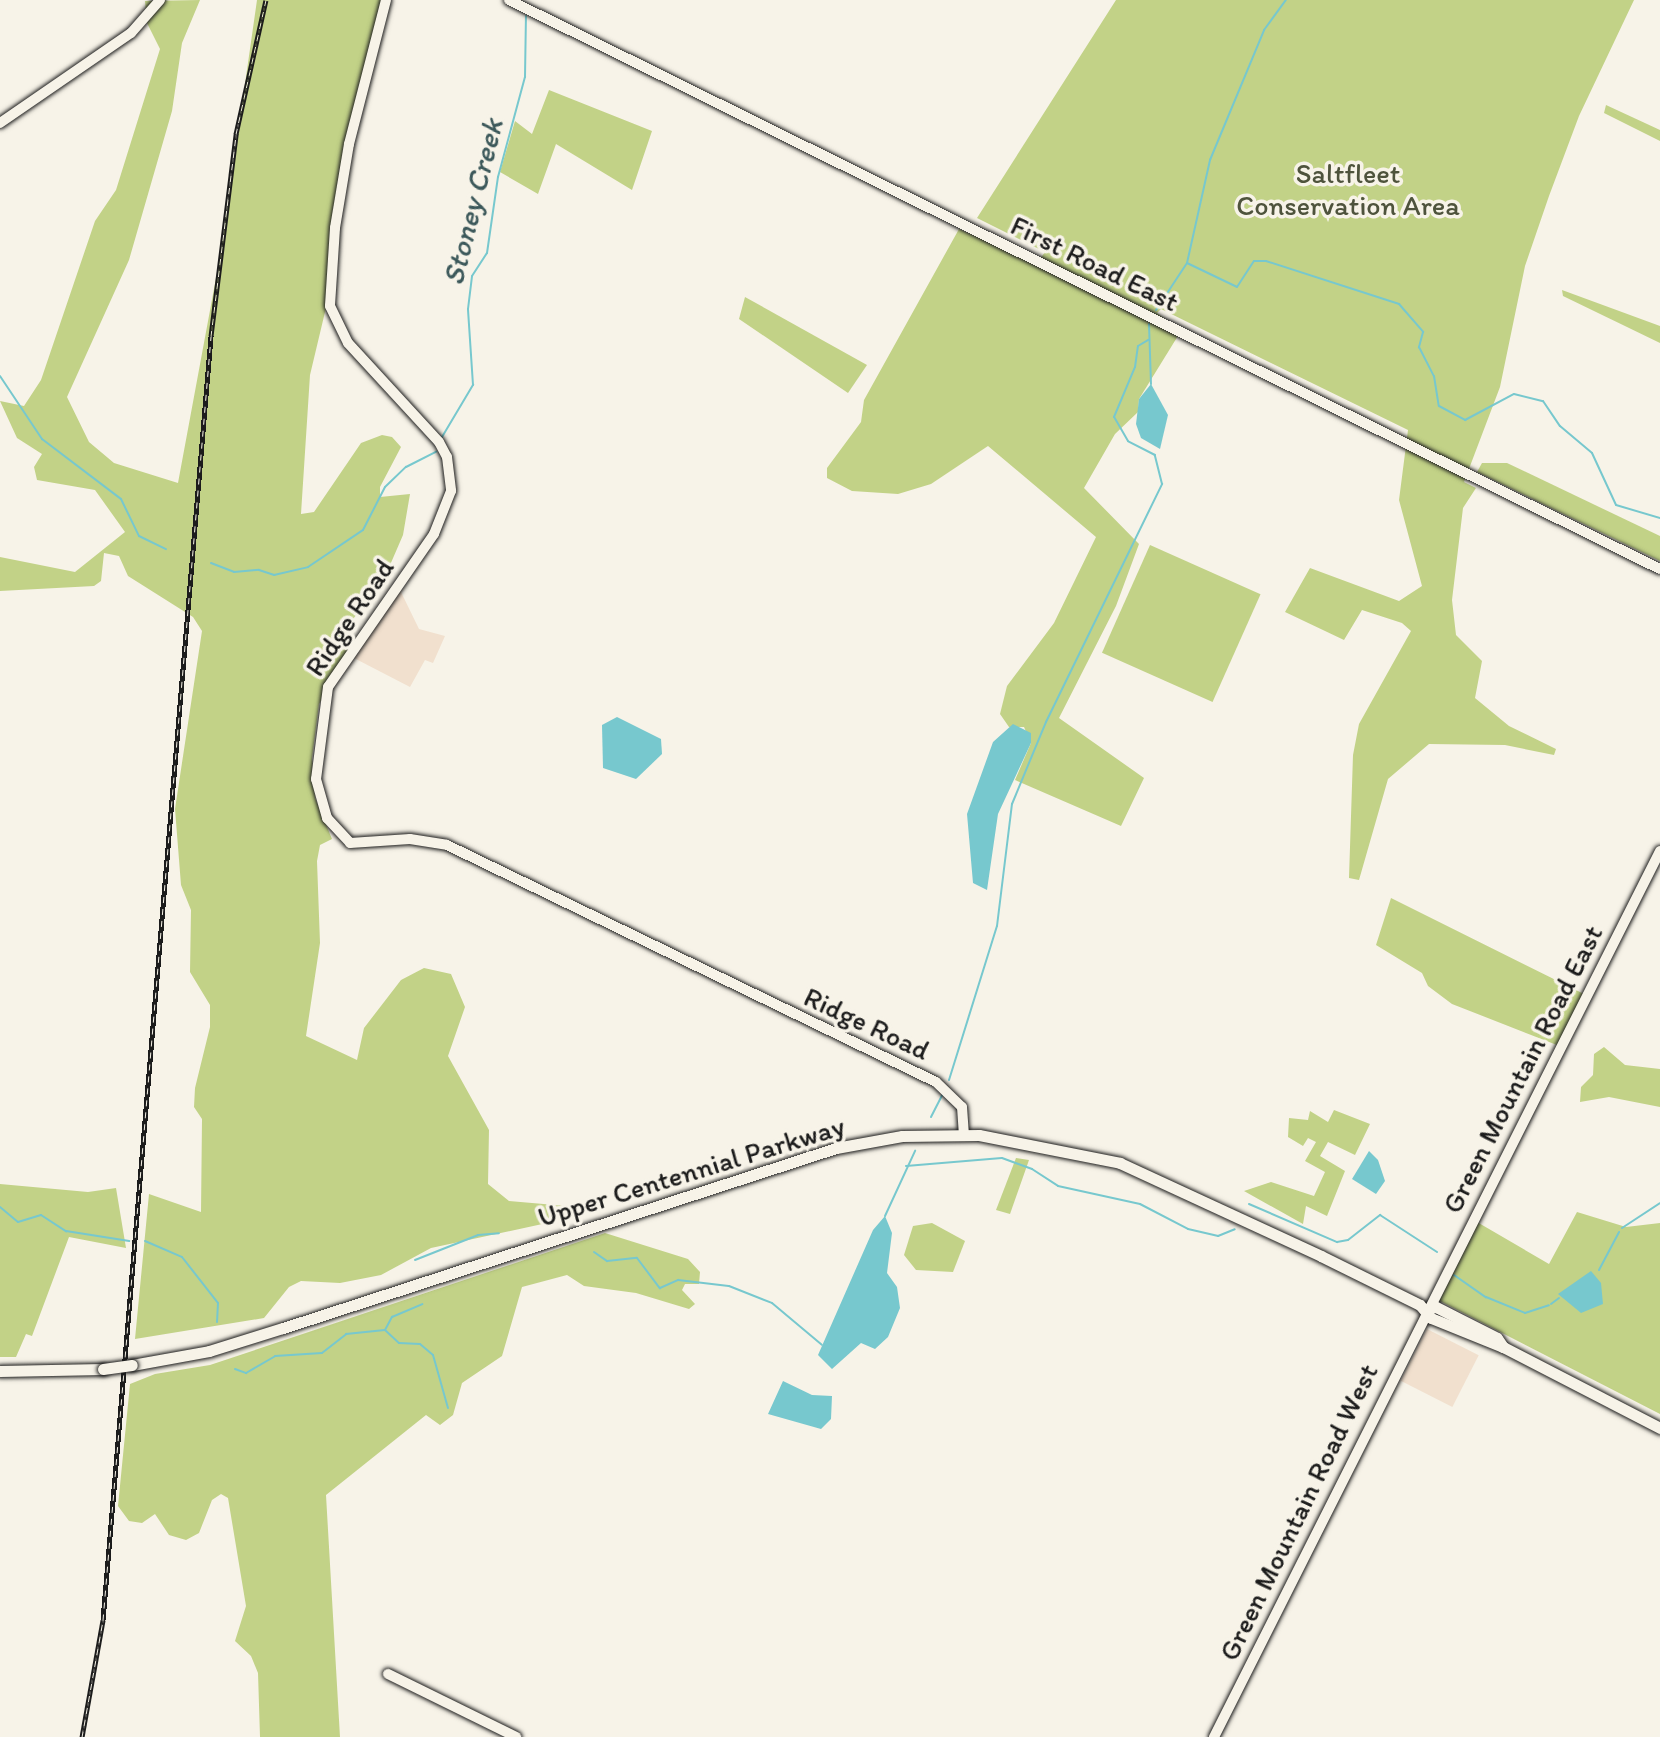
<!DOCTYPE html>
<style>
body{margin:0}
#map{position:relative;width:1660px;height:1737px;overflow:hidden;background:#f7f3e8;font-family:Itim,sans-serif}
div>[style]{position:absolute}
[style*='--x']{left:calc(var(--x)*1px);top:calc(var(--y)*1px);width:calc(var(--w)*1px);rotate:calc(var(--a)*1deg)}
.built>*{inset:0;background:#f1e0ce;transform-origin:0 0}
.green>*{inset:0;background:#c2d287;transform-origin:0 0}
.water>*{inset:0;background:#77c8ce}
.stream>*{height:2px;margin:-1px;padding:0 1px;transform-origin:1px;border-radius:1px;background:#77c8ce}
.roads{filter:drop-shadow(0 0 2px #1c1c1c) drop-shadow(0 0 2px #1c1c1c)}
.secondary>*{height:10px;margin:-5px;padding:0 5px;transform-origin:5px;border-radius:5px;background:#f7f3e8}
.primary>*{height:11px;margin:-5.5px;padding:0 5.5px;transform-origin:5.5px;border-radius:5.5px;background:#f7f3e8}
.rail>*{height:5px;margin-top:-2.5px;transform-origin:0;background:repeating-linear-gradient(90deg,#f7f3e8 0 6px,#1c1c1c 0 12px);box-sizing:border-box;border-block:2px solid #1c1c1c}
.bridges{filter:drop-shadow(0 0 2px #1c1c1c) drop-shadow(0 0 2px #1c1c1c)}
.primary-bridge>*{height:11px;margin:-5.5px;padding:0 5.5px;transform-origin:5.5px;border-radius:5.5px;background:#f7f3e8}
span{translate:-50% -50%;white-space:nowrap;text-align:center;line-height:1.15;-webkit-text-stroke:7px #f7f3e8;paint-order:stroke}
.park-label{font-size:28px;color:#4e533c}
.street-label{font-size:28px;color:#1c1c1c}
.water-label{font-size:30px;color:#3c585a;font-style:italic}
</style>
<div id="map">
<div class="built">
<i style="clip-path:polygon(400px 590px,419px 629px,445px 636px,433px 663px,425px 660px,410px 687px,352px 657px)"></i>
<i style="left:1427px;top:1329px;width:58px;height:58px;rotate:27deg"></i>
</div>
<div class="green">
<i style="clip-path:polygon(200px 0,182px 43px,172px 111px,129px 260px,67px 397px,89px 442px,114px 463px,178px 483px,221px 251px,257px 0,385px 0,343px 162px,330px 291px,310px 375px,301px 514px,314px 512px,361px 443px,382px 435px,392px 437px,401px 447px,380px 487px,380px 497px,410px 494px,403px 535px,384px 579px,350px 623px,350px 648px,319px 704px,312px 758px,315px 798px,332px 839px,320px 845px,317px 861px,320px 943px,306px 1036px,357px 1060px,364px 1028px,401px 980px,424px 968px,451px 974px,465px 1007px,448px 1056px,489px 1130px,488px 1184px,509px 1201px,578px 1207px,570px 1218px,431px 1248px,381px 1275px,340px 1283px,301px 1281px,289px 1287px,264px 1318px,135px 1339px,149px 1194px,201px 1212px,202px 1119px,194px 1107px,195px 1088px,210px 1027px,210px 1005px,190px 972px,191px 910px,181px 885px,175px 809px,202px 631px,193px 617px,128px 576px,119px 556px,104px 553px,101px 581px,94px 586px,0 591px,0 557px,75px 572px,125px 532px,95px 490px,37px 480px,34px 467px,42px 454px,17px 438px,0 401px,24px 406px,41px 380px,95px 221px,116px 190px,160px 49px,147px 23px,145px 1px)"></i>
<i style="clip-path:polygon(1116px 0,1634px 0,1579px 116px,1549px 196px,1525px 266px,1500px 387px,1464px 482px,1476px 488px,1463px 508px,1452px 600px,1456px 635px,1482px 661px,1475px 698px,1509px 726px,1556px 749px,1554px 755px,1505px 745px,1429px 744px,1388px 779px,1359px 880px,1349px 878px,1353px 755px,1359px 724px,1411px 631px,1402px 623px,1362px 610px,1344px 640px,1285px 612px,1310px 568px,1399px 601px,1422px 586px,1399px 500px,1408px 430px,1161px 309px,1157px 313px,1181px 331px,1139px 399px,1138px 412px,1115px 434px,1084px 488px,1139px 544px,1116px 606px,1059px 718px,1144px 778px,1121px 826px,1015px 780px,1031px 743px,1024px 727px,1009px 727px,1000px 714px,1007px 686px,1054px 623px,1096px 537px,988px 446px,931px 484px,898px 494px,852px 491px,827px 478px,827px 468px,861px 422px,864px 400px,959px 229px,1037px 263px,1045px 252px,977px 218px)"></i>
<i style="clip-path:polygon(549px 90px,652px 131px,632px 190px,556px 144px,538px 194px,500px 172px,515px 121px,532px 134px)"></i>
<i style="clip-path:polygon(1606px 105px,1660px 130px,1660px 141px,1604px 113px)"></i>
<i style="clip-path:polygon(1562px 290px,1660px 326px,1660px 343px,1563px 296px)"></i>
<i style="clip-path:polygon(745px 297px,867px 365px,848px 393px,739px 319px)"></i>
<i style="clip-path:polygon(1482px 463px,1507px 463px,1660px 536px,1660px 561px,1477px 472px)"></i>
<i style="left:1150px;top:545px;width:121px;height:118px;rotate:24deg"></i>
<i style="clip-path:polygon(1391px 898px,1584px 994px,1562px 1047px,1452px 1004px,1428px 986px,1422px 973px,1376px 945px)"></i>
<i style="clip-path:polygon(1604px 1047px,1625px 1065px,1660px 1069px,1660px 1107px,1609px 1097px,1580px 1102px,1581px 1087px,1593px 1075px,1594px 1054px)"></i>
<i style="clip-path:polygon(1334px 1110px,1370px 1124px,1355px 1155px,1328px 1142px,1320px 1156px,1345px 1171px,1327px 1216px,1306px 1206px,1303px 1224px,1244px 1191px,1271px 1182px,1314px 1196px,1325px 1172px,1305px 1161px,1316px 1142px,1308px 1138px,1303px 1146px,1288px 1137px,1289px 1118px,1308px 1120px,1310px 1111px,1328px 1122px)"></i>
<i style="clip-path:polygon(1016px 1158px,1029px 1160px,1010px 1214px,996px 1210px)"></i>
<i style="clip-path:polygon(0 1184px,88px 1192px,116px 1188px,126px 1248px,69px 1237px,32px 1336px,26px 1334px,16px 1357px,0 1357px)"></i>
<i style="clip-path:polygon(1577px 1212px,1626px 1227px,1660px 1223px,1660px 1414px,1436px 1299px,1477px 1222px,1549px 1264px)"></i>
<i style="clip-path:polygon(932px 1223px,965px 1241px,953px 1272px,916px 1270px,904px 1255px,913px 1226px)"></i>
<i style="clip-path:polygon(605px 1233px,688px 1259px,700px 1272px,699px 1284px,685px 1284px,682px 1290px,695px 1304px,689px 1309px,636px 1293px,584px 1286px,567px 1275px,522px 1287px,502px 1356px,462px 1383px,453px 1415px,440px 1425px,426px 1415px,326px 1495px,340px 1737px,260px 1737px,258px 1673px,251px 1656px,235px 1641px,246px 1606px,228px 1498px,221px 1494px,212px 1500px,199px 1533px,186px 1540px,169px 1535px,155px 1514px,142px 1523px,129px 1521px,118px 1506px,130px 1384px,155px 1374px,210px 1365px)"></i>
</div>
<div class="water">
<i style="clip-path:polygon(1151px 384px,1168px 415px,1160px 449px,1141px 438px,1136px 424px,1139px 399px)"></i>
<i style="clip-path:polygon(617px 717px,661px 739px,662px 754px,636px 779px,603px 768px,602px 725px)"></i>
<i style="clip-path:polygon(1013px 724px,1031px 733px,1031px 743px,998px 814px,987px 890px,973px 883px,967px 814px,993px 742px)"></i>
<i style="clip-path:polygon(1369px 1151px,1378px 1160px,1385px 1181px,1376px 1194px,1352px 1179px)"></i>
<i style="clip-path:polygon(885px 1216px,892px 1233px,887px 1273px,897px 1287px,900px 1308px,888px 1337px,875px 1349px,861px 1343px,832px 1369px,818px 1355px,873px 1230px)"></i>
<i style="clip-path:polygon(1591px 1271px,1601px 1283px,1603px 1304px,1581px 1313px,1558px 1294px)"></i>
<i style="clip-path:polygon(783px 1381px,812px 1395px,832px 1396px,831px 1419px,821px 1429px,768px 1414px)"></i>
</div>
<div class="stream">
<i style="--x:1187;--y:263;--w:55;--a:25.6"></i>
<i style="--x:1237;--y:287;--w:31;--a:-57"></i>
<i style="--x:1254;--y:261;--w:12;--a:0"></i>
<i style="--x:1266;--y:261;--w:140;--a:17.9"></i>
<i style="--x:1399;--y:304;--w:37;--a:49"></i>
<i style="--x:1423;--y:332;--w:16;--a:105"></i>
<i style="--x:1419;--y:347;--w:33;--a:63"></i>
<i style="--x:1434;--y:376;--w:30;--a:81"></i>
<i style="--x:1439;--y:406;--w:30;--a:28"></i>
<i style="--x:1465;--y:420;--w:55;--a:-28"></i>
<i style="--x:1514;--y:394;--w:30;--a:14"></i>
<i style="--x:1543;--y:401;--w:30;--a:56"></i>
<i style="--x:1560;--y:426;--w:42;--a:40.2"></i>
<i style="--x:1592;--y:453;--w:57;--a:65.2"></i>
<i style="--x:1616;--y:505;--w:46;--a:16.5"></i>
<i style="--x:1156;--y:310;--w:56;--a:-56.6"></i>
<i style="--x:1187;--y:263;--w:106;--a:-77.4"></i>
<i style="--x:1210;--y:160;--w:141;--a:-67.4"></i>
<i style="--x:1264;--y:30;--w:37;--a:-54"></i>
<i style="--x:1149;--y:324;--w:60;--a:88.1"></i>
<i style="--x:0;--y:376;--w:76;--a:56.3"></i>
<i style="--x:42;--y:439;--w:99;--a:37.2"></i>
<i style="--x:121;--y:499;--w:41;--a:64.1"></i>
<i style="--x:139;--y:536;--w:30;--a:26"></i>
<i style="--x:442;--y:437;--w:61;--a:-59.2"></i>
<i style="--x:473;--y:385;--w:76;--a:-93.8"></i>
<i style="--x:468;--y:309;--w:33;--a:-83"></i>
<i style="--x:472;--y:276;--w:27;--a:-57"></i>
<i style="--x:487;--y:253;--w:77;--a:-81.8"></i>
<i style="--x:498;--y:177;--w:104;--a:-74.9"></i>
<i style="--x:525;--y:77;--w:61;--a:-89.1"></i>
<i style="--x:211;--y:563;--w:25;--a:21"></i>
<i style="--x:234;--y:572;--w:25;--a:-5"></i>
<i style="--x:259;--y:570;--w:16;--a:18"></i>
<i style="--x:274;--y:575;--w:35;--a:-13"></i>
<i style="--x:308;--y:567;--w:66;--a:-33.9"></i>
<i style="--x:363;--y:530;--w:48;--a:-62.9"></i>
<i style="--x:385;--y:487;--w:29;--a:-44"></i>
<i style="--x:406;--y:467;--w:34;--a:-27"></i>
<i style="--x:949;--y:1080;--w:161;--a:-72.7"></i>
<i style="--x:997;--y:926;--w:123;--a:-83"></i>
<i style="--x:1012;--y:804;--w:89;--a:-67.5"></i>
<i style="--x:1046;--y:722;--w:265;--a:-64"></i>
<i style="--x:1162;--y:484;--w:30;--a:-104"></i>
<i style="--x:1155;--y:455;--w:30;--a:-153"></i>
<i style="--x:1128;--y:441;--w:28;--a:-120"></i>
<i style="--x:1114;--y:417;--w:54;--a:-67.2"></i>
<i style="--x:1135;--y:367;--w:21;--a:-82"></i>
<i style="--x:1138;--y:346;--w:12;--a:-31"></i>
<i style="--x:931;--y:1117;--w:25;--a:-63"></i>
<i style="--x:906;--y:1166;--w:96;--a:-4.8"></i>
<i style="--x:1002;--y:1158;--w:32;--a:20"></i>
<i style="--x:1032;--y:1169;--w:31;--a:33"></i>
<i style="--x:1058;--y:1186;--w:84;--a:12.4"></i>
<i style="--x:1140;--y:1204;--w:54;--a:27.5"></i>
<i style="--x:1188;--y:1229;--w:31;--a:13"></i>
<i style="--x:1218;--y:1236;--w:18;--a:-22"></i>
<i style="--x:1249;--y:1204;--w:96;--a:23.4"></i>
<i style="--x:1337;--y:1242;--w:11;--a:-10"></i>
<i style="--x:1348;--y:1240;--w:41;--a:-38"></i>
<i style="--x:1380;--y:1215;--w:68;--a:33"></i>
<i style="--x:0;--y:1207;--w:23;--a:40"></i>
<i style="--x:18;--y:1222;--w:24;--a:-17"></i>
<i style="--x:41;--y:1215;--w:30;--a:33"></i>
<i style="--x:66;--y:1231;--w:64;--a:9"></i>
<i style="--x:885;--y:1216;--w:72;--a:-65.2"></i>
<i style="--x:1622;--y:1228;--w:45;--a:-33.3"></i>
<i style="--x:145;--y:1241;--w:40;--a:23.4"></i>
<i style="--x:182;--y:1257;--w:58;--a:52"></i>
<i style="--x:218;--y:1303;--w:19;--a:93"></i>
<i style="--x:594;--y:1252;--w:16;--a:35"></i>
<i style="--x:607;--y:1261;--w:30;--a:-6"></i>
<i style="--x:637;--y:1258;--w:38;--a:53"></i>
<i style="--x:660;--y:1288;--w:20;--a:-24"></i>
<i style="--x:678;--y:1280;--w:51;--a:6.7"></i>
<i style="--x:729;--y:1286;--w:46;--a:21.6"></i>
<i style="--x:772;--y:1303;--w:65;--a:40"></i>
<i style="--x:415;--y:1260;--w:68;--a:-21.6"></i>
<i style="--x:478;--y:1235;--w:21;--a:-5"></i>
<i style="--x:1599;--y:1270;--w:43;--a:-62.2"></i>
<i style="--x:1454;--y:1275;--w:39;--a:35"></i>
<i style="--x:1486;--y:1297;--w:42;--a:22.3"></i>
<i style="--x:1525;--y:1313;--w:25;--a:-18"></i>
<i style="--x:1551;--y:1304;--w:10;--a:-37"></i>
<i style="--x:385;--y:1330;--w:19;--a:43"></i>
<i style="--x:399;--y:1343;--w:21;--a:3"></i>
<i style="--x:420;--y:1344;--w:17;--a:40"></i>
<i style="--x:433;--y:1355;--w:55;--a:74.2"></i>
<i style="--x:235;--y:1369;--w:12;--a:20"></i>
<i style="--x:246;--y:1373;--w:34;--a:-30"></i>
<i style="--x:275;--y:1356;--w:47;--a:-3.7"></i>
<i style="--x:322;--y:1353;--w:31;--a:-38"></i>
<i style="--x:346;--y:1334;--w:39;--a:-6"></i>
<i style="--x:385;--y:1330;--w:15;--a:-62"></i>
<i style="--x:392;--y:1317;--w:33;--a:-23"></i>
</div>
<div class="roads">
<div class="secondary">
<i style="--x:386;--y:0;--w:149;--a:104.4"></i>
<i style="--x:349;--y:144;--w:85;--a:99.5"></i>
<i style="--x:335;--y:228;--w:78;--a:93.7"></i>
<i style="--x:330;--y:306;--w:41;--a:64.1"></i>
<i style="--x:348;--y:343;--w:134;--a:47.4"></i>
<i style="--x:439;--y:442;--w:17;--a:62"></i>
<i style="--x:447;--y:457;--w:34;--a:83"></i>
<i style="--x:451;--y:491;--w:46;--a:111.6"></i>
<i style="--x:434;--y:534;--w:186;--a:124.7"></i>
<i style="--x:328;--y:687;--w:93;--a:97.4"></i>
<i style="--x:316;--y:779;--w:41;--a:74.2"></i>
<i style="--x:327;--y:818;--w:34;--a:47"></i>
<i style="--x:350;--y:843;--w:60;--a:-3.8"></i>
<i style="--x:410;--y:839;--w:37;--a:9"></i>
<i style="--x:447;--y:845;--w:543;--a:25.86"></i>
<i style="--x:936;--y:1082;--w:36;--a:44"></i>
<i style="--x:962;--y:1107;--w:27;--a:86"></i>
<i style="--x:509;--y:0;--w:1284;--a:26.31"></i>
<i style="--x:0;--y:123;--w:159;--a:-34.5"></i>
<i style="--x:131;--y:33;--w:44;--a:-48.7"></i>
<i style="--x:388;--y:1674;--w:143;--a:26.2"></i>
<i style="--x:1214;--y:1737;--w:992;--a:-63.28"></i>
</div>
<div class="primary">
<i style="--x:1427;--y:1309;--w:9;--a:-13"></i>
<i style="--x:1436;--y:1307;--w:68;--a:26.9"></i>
<i style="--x:1497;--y:1338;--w:11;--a:56"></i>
<i style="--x:132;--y:1365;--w:78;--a:-10.3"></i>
<i style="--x:209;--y:1351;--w:77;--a:-17.3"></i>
<i style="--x:283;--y:1328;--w:582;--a:-18.03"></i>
<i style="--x:836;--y:1148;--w:67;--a:-10.3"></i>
<i style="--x:902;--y:1136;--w:77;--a:-0.7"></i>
<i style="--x:979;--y:1135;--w:144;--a:11.2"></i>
<i style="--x:1120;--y:1163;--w:221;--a:24.8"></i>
<i style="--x:1321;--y:1256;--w:110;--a:26.3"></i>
<i style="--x:1420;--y:1305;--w:17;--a:50"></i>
<i style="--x:1431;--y:1318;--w:78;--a:21.9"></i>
<i style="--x:1503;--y:1347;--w:177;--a:27.3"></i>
<i style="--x:0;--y:1371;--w:103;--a:-1.1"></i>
</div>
</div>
<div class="rail">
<i style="--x:82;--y:1737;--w:119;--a:-79.8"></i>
<i style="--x:103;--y:1620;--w:1289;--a:-85.19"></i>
<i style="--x:211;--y:336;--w:204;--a:-82.9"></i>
<i style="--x:236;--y:134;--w:137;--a:-77.4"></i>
</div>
<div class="bridges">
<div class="primary-bridge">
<i style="--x:103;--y:1369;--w:29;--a:-8"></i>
</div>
</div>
<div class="park-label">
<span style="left:1348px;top:189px">Saltfleet<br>Conservation Area</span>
</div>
<div class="street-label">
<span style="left:1095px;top:263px;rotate:26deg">First Road East</span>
<span style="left:349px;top:617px;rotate:-56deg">Ridge Road</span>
<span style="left:867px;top:1023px;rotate:25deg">Ridge Road</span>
<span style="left:1522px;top:1069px;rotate:-63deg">Green Mountain Road East</span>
<span style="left:691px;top:1171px;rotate:-17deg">Upper Centennial Parkway</span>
<span style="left:1298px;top:1512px;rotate:-64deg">Green Mountain Road West</span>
</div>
<div class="water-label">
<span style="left:473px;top:202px;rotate:-76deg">Stoney Creek</span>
</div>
</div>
